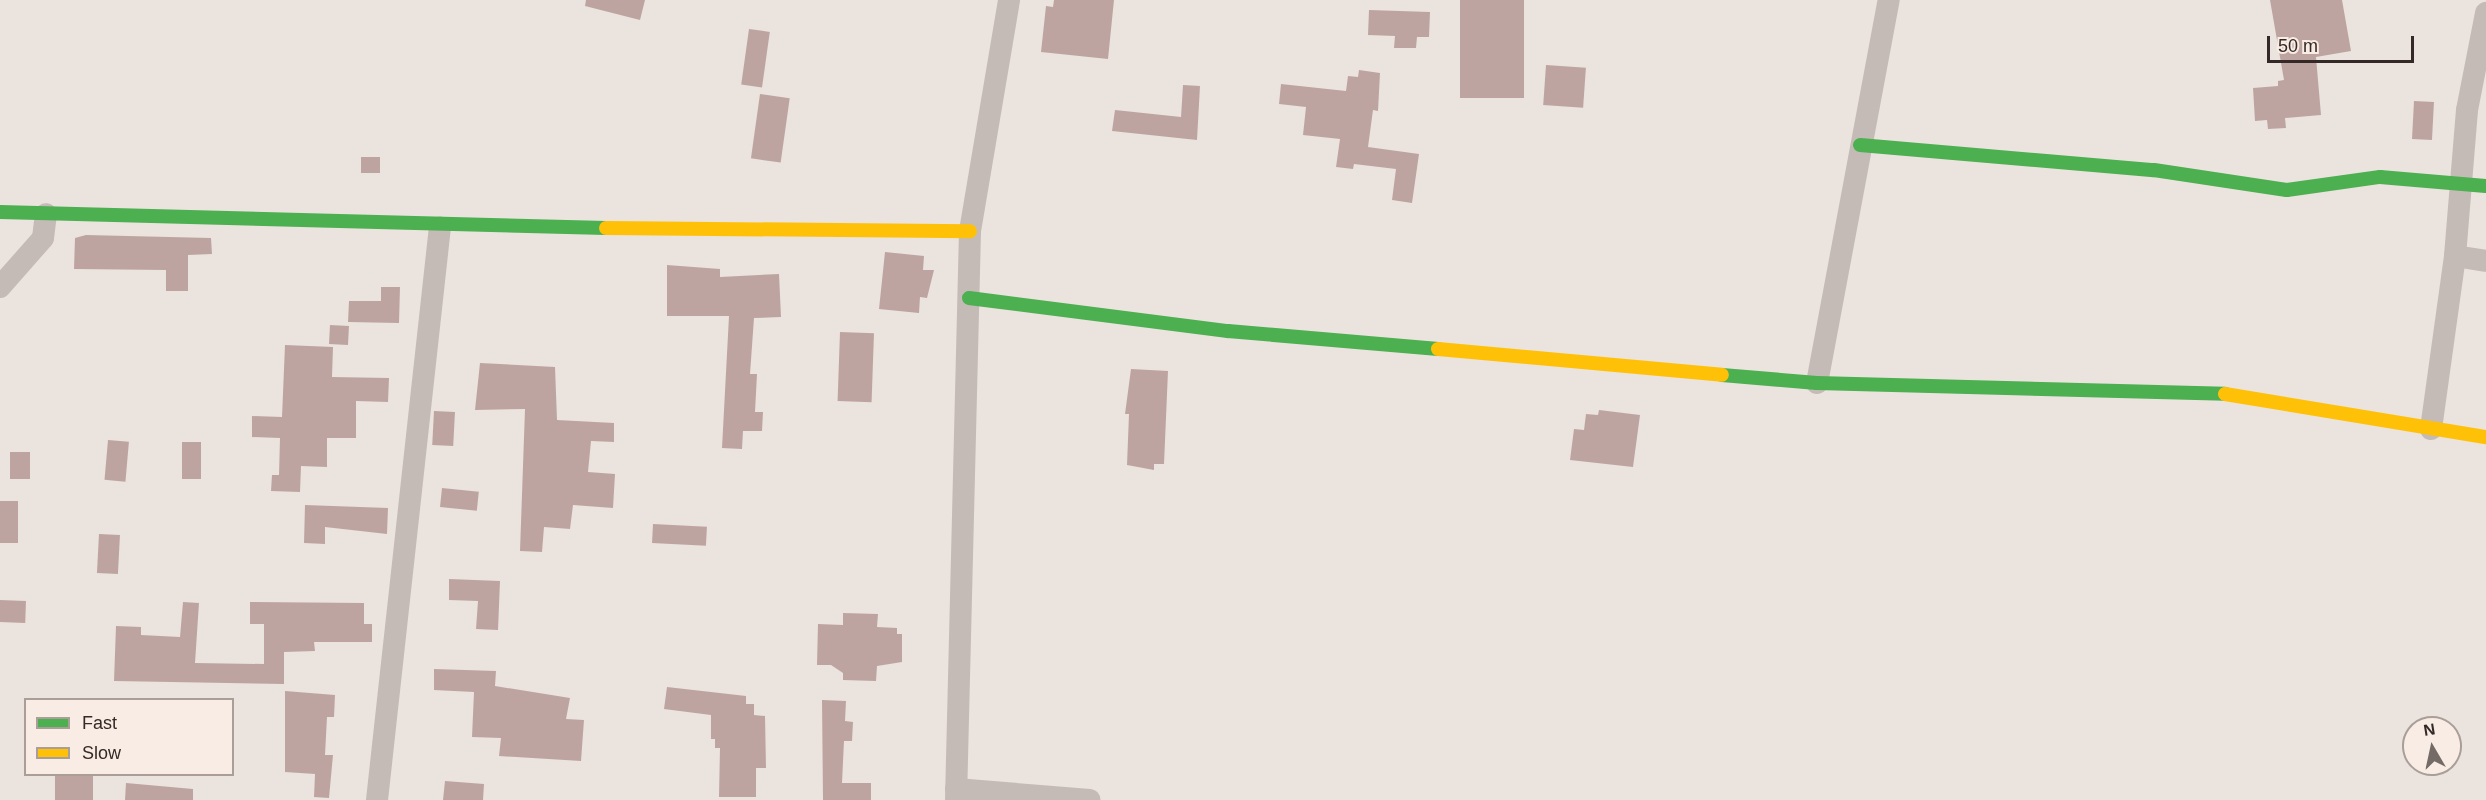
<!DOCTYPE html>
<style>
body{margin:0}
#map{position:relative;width:2486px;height:800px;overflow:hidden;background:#ebe3de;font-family:Helvetica,sans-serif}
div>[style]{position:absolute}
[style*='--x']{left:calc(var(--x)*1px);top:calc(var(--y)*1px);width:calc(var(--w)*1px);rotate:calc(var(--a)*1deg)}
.building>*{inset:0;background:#bea4a0;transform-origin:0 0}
.street>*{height:22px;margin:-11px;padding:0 11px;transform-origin:11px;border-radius:11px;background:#c4bbb7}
.fast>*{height:14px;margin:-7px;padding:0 7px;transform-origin:7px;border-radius:7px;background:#4caf50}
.slow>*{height:14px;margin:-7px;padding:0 7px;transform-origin:7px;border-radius:7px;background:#ffc107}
span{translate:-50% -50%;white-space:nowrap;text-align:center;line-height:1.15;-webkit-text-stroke:6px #f8ece5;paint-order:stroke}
.legend{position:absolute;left:24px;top:698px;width:210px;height:78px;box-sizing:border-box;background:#f8ece5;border:2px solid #aa9e99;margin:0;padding:8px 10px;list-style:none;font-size:18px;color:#342926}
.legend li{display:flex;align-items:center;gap:12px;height:30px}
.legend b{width:30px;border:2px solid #aa9e99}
.north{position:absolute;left:2402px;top:716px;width:60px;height:60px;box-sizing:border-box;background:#f8ece5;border:2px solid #aa9e99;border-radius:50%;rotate:351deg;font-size:16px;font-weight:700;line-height:24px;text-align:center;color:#342926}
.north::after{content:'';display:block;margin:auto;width:21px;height:27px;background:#746a66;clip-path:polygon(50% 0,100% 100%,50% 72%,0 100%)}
.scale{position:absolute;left:2267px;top:36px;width:147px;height:27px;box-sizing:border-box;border:3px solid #342926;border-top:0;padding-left:8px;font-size:18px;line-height:21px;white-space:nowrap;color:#342926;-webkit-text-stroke:4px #f8ece5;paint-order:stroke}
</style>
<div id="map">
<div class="building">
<i style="clip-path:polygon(586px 0,645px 0,640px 20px,585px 6px)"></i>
<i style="clip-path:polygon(1054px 0,1114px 0,1108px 59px,1041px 52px,1046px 6px,1053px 7px)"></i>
<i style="left:1460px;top:0;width:64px;height:98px"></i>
<i style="clip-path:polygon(2270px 0,2342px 0,2351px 51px,2316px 57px,2321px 115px,2285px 118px,2286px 128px,2268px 129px,2267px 120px,2255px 121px,2253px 88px,2278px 86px,2278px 81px,2284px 80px)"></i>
<i style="clip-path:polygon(1369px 10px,1430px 12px,1429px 37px,1417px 37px,1416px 48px,1394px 48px,1395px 36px,1368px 35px)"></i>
<i style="left:749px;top:29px;width:21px;height:56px;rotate:8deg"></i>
<i style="left:1546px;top:65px;width:40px;height:40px;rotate:4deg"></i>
<i style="clip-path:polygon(1359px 70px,1380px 73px,1378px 111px,1373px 110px,1368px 147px,1419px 154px,1412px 203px,1392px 200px,1396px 169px,1354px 164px,1353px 169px,1336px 167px,1340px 139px,1303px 135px,1306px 107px,1279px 104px,1281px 84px,1346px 91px,1348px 76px,1358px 77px)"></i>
<i style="clip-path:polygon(1183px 85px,1200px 86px,1197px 140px,1112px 131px,1115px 110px,1181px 117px)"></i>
<i style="left:760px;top:94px;width:30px;height:65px;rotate:8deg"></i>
<i style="left:2414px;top:101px;width:20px;height:38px;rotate:3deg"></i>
<i style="left:361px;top:157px;width:19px;height:16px"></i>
<i style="clip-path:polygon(86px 235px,211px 238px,212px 254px,188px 255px,188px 291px,166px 291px,166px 270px,74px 269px,75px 238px)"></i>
<i style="clip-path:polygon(885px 252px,924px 256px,923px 270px,934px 270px,927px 298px,920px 297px,919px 313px,879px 309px)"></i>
<i style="clip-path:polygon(667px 265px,720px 269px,720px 277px,779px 274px,781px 317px,754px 318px,750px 374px,757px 374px,755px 412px,763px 412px,762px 431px,743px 431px,742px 449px,722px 448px,729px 316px,667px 316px)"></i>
<i style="clip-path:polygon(381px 287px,400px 287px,399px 323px,348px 322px,349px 301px,381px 301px)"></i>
<i style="left:330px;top:325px;width:19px;height:19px;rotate:3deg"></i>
<i style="left:840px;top:332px;width:34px;height:69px;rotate:2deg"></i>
<i style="clip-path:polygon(285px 345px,333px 347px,332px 377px,389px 378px,388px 402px,356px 401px,356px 438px,327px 438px,327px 467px,301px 466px,300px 492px,271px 491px,272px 475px,279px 475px,280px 438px,252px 437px,252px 416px,282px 417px)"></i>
<i style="clip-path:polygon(480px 363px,555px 367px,557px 420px,614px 423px,614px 442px,591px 441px,588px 472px,615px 474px,613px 508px,573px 505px,570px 529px,544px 527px,542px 552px,520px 551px,525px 409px,475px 410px)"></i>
<i style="clip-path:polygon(1131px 369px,1168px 371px,1164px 464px,1154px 464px,1154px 470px,1127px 465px,1129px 414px,1125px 414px)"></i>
<i style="clip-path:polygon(1599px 410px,1640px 415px,1633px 467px,1570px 460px,1574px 429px,1584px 430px,1586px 414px,1598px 415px)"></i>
<i style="left:434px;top:411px;width:21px;height:34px;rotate:3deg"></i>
<i style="left:108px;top:440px;width:21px;height:40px;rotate:5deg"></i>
<i style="left:182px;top:442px;width:19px;height:37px"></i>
<i style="left:10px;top:452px;width:20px;height:27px"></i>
<i style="left:442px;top:488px;width:37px;height:19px;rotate:6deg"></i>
<i style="left:0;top:501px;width:18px;height:42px"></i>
<i style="clip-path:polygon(305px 505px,388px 508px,387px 534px,325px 527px,325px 544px,304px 543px)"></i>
<i style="left:653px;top:524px;width:54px;height:19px;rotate:3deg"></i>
<i style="left:99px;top:534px;width:21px;height:39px;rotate:3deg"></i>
<i style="clip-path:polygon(449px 579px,500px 581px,498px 630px,476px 629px,478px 601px,449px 600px)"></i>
<i style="left:0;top:600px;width:26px;height:22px;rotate:2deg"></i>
<i style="clip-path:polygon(183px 602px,199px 603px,195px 663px,264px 664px,264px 624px,250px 624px,250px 602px,364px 603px,364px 624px,372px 624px,372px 642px,314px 642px,315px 651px,284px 652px,284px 684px,114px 681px,116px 626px,141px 627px,141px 635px,180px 637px)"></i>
<i style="clip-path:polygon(843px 613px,878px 614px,877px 627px,897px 628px,897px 634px,902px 634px,902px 662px,877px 666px,876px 681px,843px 680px,843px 673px,831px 665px,817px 665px,818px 624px,843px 625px)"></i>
<i style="clip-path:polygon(434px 669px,496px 671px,495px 686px,570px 698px,566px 719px,584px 720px,581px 761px,499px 756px,501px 738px,472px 737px,474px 692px,434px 690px)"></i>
<i style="clip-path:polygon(667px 687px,746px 696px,746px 704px,754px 704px,754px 715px,765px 716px,766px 768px,756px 768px,756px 797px,719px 797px,720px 748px,715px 748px,715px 739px,711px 739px,711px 715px,664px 709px)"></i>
<i style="clip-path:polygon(285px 691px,335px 695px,334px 717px,327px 717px,325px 755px,333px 755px,329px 798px,314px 797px,315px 774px,285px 772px)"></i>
<i style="clip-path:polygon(822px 700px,846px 701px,845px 721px,853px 722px,852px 741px,844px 741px,842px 783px,871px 783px,871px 800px,823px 800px)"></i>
<i style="left:55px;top:774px;width:38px;height:26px"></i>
<i style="clip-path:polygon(445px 781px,484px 784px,483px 800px,443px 800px)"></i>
<i style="clip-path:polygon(126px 783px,193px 789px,193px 800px,125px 800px)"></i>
</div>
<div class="street">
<i style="--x:2455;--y:256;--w:31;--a:9"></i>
<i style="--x:0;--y:287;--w:65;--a:-48.7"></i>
<i style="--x:43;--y:238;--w:24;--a:-83"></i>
<i style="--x:1817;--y:383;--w:390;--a:-79.4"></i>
<i style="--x:2431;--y:429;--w:175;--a:-82.1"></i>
<i style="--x:2455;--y:256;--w:146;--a:-85.3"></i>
<i style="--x:2467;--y:110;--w:99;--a:-78.9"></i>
<i style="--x:956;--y:789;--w:134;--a:4.7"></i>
<i style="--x:377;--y:800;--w:576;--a:-83.73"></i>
<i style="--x:956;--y:800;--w:569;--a:-88.59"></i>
<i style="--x:970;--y:231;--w:234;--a:-80.4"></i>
</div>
<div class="fast">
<i style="--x:1860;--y:145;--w:295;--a:4.9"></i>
<i style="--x:2154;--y:170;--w:134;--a:8.6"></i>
<i style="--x:2287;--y:190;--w:94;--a:-8"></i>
<i style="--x:2380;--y:177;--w:106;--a:4.9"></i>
<i style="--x:0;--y:212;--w:606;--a:1.51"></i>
<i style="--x:969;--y:298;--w:261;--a:7.3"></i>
<i style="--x:1228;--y:331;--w:211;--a:4.9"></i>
<i style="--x:1722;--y:375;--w:95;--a:4.8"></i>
<i style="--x:1817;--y:383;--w:408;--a:1.5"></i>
</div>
<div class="slow">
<i style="--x:606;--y:228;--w:364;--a:0.5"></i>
<i style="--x:1438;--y:349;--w:285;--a:5.2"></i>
<i style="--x:2225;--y:394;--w:265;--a:9.4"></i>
</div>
<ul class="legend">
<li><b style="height:8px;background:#4caf50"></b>Fast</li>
<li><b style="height:8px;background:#ffc107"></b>Slow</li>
</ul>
<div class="north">N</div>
<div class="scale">50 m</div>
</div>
